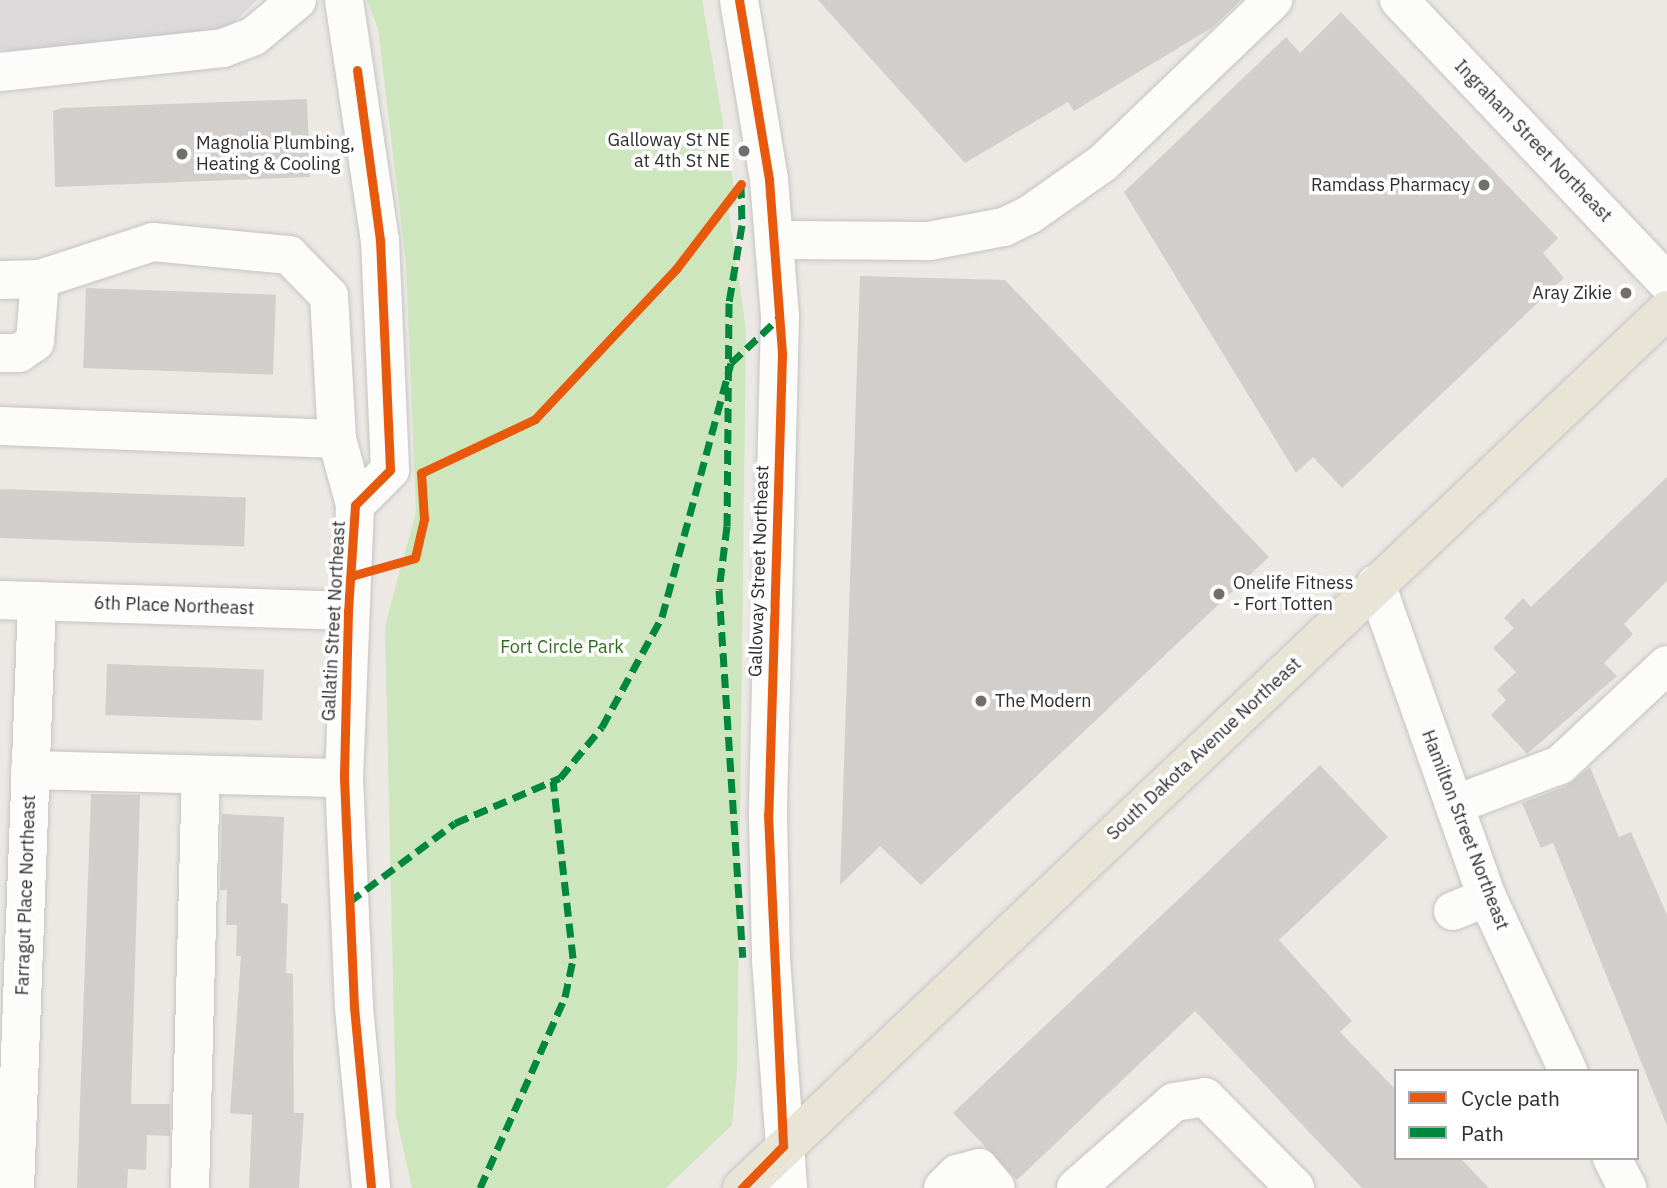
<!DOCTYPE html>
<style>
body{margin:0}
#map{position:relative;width:1667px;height:1188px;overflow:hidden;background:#ece8e4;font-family:"IBM Plex Sans",sans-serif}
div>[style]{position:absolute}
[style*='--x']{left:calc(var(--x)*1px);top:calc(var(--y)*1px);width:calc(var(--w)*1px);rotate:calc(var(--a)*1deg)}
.industrial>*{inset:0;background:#dcd9db}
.green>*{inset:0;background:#cee6be}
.building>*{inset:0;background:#d1cecb;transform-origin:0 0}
.roads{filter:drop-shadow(0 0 2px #c5c4c5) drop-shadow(0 0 2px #c5c4c5)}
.minor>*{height:38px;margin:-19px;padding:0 19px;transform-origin:19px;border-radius:19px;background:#fcfcfb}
.major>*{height:38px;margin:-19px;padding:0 19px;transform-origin:19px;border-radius:19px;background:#e8e4d6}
.quiet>*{height:7px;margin-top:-3.5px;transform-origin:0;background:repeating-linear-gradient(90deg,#00873e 0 14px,transparent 0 21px)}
.cycleway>*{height:9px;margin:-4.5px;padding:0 4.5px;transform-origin:4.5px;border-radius:4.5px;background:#e8590c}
.dots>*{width:19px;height:19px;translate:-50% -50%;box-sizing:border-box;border:4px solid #fff;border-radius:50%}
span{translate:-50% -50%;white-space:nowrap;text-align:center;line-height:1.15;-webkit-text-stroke:7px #fff;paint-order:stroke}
.poi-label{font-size:18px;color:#2e2e2e}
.right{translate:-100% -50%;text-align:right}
.left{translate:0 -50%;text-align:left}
.street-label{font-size:18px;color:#2e2e2e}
.park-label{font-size:18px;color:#2c6e1b}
.legend{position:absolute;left:1394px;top:1069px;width:245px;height:91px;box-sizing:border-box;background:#fff;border:2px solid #ababab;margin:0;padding:9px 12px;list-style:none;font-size:21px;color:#2e2e2e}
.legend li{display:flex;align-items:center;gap:14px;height:35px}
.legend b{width:35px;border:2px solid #ababab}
</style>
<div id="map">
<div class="industrial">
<i style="clip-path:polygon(0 0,257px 0,228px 28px,33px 51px,0 50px)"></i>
</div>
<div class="green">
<i style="clip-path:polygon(367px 0,702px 0,737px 204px,728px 206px,746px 329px,737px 1071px,732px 1125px,666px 1188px,412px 1188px,396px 1116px,385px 626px,416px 512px,406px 263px,378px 29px)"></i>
</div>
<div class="building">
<i style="clip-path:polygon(818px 0,1241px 0,1213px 27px,1074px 111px,1068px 102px,965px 163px)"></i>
<i style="clip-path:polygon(1341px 12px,1558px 238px,1543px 253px,1564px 278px,1342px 488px,1313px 457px,1296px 473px,1124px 192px,1286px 37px,1300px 53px)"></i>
<i style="clip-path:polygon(307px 99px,310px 177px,55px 187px,53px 111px,62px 108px)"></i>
<i style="clip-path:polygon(860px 276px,1005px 280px,1269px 557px,921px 885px,880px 846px,840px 885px)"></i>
<i style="left:86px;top:288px;width:190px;height:80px;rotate:2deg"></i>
<i style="clip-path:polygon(1667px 477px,1667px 581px,1624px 624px,1633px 634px,1604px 663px,1617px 676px,1527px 754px,1491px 715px,1506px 700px,1497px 690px,1516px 672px,1493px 648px,1514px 628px,1504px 618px,1523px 598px,1531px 607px)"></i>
<i style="left:0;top:489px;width:246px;height:49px;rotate:2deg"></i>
<i style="left:107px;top:664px;width:157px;height:51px;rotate:2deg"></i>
<i style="clip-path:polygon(1320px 765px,1388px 837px,1279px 940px,1352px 1021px,1340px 1032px,1396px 1090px,1396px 1158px,1460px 1158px,1489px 1188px,1362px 1188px,1195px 1011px,1017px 1180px,953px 1113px)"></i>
<i style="clip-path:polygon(1590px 767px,1619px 837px,1631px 832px,1667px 915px,1667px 1126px,1553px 843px,1541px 848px,1522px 803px,1568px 785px)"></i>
<i style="clip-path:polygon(91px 794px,140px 795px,131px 1104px,170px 1104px,170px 1136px,147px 1135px,146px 1170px,128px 1169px,127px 1188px,77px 1188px)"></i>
<i style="clip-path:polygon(222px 814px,284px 817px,281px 903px,288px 904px,286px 973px,293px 974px,294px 1113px,304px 1113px,299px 1188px,249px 1188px,252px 1115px,230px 1113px,241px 956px,236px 956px,237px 925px,226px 925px,227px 890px,220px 890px)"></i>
</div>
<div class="roads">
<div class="minor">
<i style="--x:344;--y:0;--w:243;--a:81.5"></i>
<i style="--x:380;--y:240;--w:230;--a:87.5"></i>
<i style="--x:390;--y:470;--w:49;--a:135"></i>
<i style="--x:739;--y:0;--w:182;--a:80.5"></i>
<i style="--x:769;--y:180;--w:137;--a:85.4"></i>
<i style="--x:780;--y:317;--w:497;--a:91.4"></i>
<i style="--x:768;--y:814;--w:146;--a:88.8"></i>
<i style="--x:771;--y:960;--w:229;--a:85.7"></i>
<i style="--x:1399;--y:0;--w:389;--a:46.5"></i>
<i style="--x:0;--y:72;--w:224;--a:-6.1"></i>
<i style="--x:223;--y:48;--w:33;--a:-21"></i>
<i style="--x:254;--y:36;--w:56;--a:-39.9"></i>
<i style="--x:775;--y:240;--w:154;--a:0.4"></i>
<i style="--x:929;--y:241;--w:76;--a:-10.6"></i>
<i style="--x:1004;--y:227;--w:28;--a:-26"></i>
<i style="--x:1029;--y:215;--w:90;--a:-35.1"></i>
<i style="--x:1103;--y:163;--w:236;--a:-43.8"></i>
<i style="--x:0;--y:280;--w:40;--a:-1.4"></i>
<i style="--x:40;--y:279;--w:119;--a:-18.1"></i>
<i style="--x:153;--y:242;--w:137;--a:5.5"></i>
<i style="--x:289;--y:255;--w:57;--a:45.7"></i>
<i style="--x:329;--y:296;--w:143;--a:86.8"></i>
<i style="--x:0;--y:353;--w:19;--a:0"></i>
<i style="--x:19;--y:353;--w:19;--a:-35"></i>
<i style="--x:35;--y:342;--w:63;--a:-85.5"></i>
<i style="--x:0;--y:426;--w:337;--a:2.2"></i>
<i style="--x:337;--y:439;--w:68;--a:74.7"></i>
<i style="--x:355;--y:505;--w:273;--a:92.3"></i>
<i style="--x:344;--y:778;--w:229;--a:87.5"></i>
<i style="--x:354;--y:1007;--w:182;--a:84.6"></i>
<i style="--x:1376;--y:584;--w:332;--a:70.5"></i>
<i style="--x:1487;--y:897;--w:192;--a:65"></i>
<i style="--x:0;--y:600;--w:348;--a:1.8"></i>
<i style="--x:30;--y:770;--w:314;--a:1.5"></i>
<i style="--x:1454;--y:805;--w:113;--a:-20.7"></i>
<i style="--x:1560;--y:765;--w:146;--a:-43.1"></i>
<i style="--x:1453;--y:911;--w:37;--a:-22"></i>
<i style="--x:1612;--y:1158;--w:34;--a:63"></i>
<i style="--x:15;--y:1188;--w:587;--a:-87.85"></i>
<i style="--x:190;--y:1188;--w:413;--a:-88.5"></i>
<i style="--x:943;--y:1188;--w:20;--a:-45"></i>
<i style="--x:957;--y:1174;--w:23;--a:-15"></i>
<i style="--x:979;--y:1168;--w:26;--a:50"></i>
<i style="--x:1076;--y:1188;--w:130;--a:-41.3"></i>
<i style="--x:1174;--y:1102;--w:31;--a:-9"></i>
<i style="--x:1205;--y:1097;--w:128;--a:45.3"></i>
</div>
<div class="major">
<i style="--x:742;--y:1188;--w:1275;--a:-43.51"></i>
</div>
</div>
<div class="quiet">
<i style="--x:741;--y:184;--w:41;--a:88.6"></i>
<i style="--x:742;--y:225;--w:79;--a:99.5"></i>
<i style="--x:729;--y:303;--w:223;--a:90.5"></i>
<i style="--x:727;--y:526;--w:64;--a:97.1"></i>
<i style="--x:719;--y:590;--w:368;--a:86.3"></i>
<i style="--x:349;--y:902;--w:132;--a:-36.7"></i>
<i style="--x:455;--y:823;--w:114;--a:-23.2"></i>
<i style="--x:560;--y:778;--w:66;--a:-50.5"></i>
<i style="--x:602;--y:727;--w:125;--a:-61.4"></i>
<i style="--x:662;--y:617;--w:263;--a:-74.8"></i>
<i style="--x:731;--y:363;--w:67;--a:-43.2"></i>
<i style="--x:480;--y:1188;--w:209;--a:-66"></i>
<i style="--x:565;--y:997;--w:40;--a:-78"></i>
<i style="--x:573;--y:958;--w:178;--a:-96.4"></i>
</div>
<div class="cycleway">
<i style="--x:739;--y:0;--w:182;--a:80.5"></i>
<i style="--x:769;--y:180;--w:174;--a:85.7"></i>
<i style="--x:782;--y:354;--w:460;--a:91.7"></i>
<i style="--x:768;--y:814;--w:332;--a:87.4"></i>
<i style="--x:783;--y:1146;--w:59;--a:134.3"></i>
<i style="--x:357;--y:70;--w:172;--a:82.3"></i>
<i style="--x:380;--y:240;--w:230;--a:87.5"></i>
<i style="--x:390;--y:470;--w:49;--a:135"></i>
<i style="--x:355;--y:505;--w:106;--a:93.8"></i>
<i style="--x:348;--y:611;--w:167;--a:91.4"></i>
<i style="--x:344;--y:778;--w:229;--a:87.5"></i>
<i style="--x:354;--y:1007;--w:182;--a:84.6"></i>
<i style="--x:351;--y:576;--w:66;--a:-15.7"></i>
<i style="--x:415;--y:558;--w:40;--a:-77"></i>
<i style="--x:424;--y:519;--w:46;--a:-93.7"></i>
<i style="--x:421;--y:473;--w:126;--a:-25.3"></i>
<i style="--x:535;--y:419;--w:206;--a:-46.8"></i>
<i style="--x:676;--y:269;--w:107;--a:-52.6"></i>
</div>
<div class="dots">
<i style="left:744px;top:151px;background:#706f6e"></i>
<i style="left:182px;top:154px;background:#706f6e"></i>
<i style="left:1484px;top:185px;background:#706f6e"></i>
<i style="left:1626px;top:293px;background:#706f6e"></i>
<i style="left:1219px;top:594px;background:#706f6e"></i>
<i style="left:981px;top:701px;background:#706f6e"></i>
</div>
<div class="poi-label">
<span class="right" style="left:730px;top:151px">Galloway St NE<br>at 4th St NE</span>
<span class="left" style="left:196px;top:154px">Magnolia Plumbing,<br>Heating &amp; Cooling</span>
<span class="right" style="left:1470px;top:185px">Ramdass Pharmacy</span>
<span class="right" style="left:1612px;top:293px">Aray Zikie</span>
<span class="left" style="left:1233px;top:594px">Onelife Fitness<br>- Fort Totten</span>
<span class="left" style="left:995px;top:701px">The Modern</span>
</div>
<div class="street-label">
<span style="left:1533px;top:141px;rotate:46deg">Ingraham Street Northeast</span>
<span style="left:759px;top:571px;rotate:-88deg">Galloway Street Northeast</span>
<span style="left:174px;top:606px;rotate:2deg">6th Place Northeast</span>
<span style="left:334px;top:621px;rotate:-87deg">Gallatin Street Northeast</span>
<span style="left:1204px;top:749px;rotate:-43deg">South Dakota Avenue Northeast</span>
<span style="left:1465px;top:830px;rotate:69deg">Hamilton Street Northeast</span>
<span style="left:26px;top:895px;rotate:-88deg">Farragut Place Northeast</span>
</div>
<div class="park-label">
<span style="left:562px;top:647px">Fort Circle Park</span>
</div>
<ul class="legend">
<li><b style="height:9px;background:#e8590c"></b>Cycle path</li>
<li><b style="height:9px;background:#00873e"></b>Path</li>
</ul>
</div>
